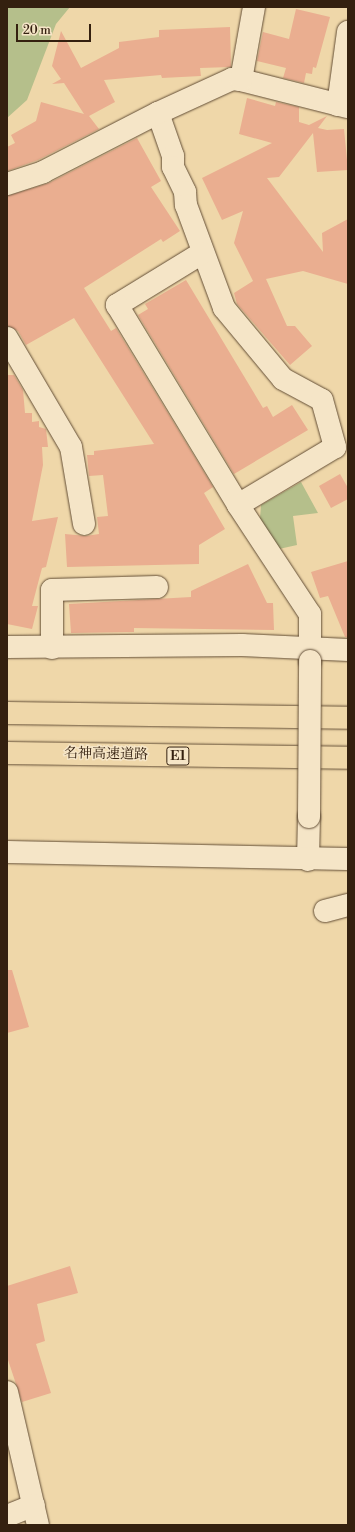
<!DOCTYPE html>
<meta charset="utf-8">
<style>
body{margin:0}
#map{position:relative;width:355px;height:1532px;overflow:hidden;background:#efd7a9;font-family:"Libre Bodoni","Noto Serif JP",serif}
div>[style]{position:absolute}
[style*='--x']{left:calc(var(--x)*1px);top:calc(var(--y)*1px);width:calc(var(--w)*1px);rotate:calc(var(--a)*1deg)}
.green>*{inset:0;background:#b5bf8b}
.building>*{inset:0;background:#eaae90}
.roads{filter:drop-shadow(0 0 1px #634e36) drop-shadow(0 0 1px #634e36)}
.minor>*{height:22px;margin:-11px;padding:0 11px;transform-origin:11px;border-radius:11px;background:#f5e5c7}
.tertiary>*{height:22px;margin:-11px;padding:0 11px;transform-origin:11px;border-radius:11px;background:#f5e5c7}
.motorway>*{height:22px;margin:-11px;padding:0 11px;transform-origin:11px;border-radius:11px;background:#efd7a9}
.bridges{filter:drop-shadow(0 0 1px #634e36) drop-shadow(0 0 1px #634e36)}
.minor-bridge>*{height:22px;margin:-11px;padding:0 11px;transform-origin:11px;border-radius:11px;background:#f5e5c7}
span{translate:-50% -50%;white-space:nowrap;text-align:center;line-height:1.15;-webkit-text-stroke:3px #f5e5c7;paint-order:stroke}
.shield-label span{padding:1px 3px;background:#f5e5c7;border:1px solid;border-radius:3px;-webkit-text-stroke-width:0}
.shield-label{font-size:13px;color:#34200f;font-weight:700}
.street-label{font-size:14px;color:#34200f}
.frame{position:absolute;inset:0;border:8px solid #34200f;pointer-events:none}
.scale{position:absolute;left:16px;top:24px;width:75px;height:18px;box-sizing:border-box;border:2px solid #34200f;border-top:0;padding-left:5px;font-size:12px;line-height:14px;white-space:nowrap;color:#34200f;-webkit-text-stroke:3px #f5e5c7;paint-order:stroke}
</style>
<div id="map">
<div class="green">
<i style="clip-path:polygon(7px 7px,70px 7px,56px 24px,27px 100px,7px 118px)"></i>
<i style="clip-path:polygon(301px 482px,318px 513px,293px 516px,297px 545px,279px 549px,260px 519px,261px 505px)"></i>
</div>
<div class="building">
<i style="clip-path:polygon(296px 9px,330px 17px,316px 68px,313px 67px,312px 74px,306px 73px,304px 83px,283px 78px,286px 68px,257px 61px,263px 32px,289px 39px)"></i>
<i style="clip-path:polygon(230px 27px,231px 67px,200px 68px,201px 76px,162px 78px,161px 75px,104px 80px,115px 102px,89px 116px,99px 129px,38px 160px,7px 171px,7px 147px,15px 143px,11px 135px,36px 121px,41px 102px,84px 114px,64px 83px,52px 84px,61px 79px,52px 66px,61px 31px,81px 68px,119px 48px,119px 42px,159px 37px,159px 30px)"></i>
<i style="clip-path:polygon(247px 98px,275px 106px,276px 102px,299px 107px,299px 122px,309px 125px,327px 116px,318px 128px,327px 130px,344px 129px,348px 170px,317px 172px,313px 133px,279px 177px,267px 178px,323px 252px,322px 233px,348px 219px,348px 284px,303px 271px,266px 279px,287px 326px,295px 326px,312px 346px,290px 365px,237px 304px,234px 293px,253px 281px,234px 243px,243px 211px,222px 220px,202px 178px,272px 143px,239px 134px)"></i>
<i style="clip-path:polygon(137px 138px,161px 181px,151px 187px,180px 231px,163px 242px,161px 239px,84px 288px,111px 331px,116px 328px,213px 487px,204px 493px,225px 529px,199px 545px,199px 564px,67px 567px,65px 534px,86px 536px,99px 534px,97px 517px,108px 516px,103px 475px,89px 476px,87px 455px,94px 455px,94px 451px,154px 444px,74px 318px,26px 345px,18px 331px,7px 326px,7px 196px,49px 183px)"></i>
<i style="clip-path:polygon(186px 280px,263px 408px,267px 406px,273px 417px,292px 405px,308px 430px,234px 474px,138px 315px,148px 309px,145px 304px)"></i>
<i style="clip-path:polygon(7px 375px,14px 375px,23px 390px,25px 413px,32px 413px,32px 422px,39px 421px,39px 427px,46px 429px,48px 447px,42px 447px,43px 465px,32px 521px,58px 517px,46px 567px,42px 568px,32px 606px,38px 606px,32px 629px,7px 624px)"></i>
<i style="clip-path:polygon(340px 474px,348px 488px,348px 499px,331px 508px,319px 486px)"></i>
<i style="clip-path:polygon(348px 561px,348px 637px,345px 637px,328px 596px,320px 598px,311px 572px)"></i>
<i style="clip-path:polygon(248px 564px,267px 603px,273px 603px,274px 630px,134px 628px,134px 632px,71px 633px,69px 604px,191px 597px,191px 591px)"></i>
<i style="clip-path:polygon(7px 970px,12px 970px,29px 1027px,7px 1033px)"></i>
<i style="clip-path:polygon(70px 1266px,78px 1293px,37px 1304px,45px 1341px,36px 1344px,51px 1393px,22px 1402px,7px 1357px,7px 1286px)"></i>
</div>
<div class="roads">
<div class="minor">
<i style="--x:241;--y:80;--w:110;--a:14.2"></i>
<i style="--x:338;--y:105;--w:74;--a:-82.2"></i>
<i style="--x:158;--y:113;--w:46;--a:70.8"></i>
<i style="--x:173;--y:156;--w:11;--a:90"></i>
<i style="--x:173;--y:167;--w:28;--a:64"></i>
<i style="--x:185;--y:192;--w:13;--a:86"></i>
<i style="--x:186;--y:205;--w:110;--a:69.7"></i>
<i style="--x:224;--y:308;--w:92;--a:50.3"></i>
<i style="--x:283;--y:379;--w:44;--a:28.3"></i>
<i style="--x:322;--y:400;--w:49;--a:74.5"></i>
<i style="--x:335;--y:447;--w:113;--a:149.1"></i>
<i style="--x:7;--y:184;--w:38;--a:-18"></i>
<i style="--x:43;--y:172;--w:129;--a:-27.2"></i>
<i style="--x:158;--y:113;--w:81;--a:-24.7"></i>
<i style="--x:232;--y:79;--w:9;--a:6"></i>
<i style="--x:241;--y:80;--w:74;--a:-79.9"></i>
<i style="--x:202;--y:253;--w:100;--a:148.5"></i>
<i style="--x:117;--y:305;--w:234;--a:58.8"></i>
<i style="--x:238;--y:505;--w:131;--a:56.6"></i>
<i style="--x:310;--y:614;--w:47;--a:90"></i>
<i style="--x:7;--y:338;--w:126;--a:59.6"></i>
<i style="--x:71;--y:447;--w:78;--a:80.4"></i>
<i style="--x:7;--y:647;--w:235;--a:-0.5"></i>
<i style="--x:242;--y:645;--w:106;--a:2.7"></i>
<i style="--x:52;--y:648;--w:58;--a:-90"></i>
<i style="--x:52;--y:590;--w:105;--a:-1.6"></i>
<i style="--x:308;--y:860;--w:43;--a:-88.7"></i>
<i style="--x:325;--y:911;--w:24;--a:-15"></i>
<i style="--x:7;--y:1392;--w:137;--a:76.9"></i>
<i style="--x:7;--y:1516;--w:29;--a:-22"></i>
</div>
<div class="tertiary">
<i style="--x:7;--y:852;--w:341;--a:1.2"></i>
</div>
<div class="motorway">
<i style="--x:7;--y:713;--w:341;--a:0.8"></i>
<i style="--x:7;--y:753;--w:341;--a:0.8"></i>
</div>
</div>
<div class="bridges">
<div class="minor-bridge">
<i style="--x:309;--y:817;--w:156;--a:-89.6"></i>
</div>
</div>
<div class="shield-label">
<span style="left:178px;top:756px">E1</span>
</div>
<div class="street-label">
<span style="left:106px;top:754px;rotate:1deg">名神高速道路</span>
</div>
<div class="frame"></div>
<div class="scale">20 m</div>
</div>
